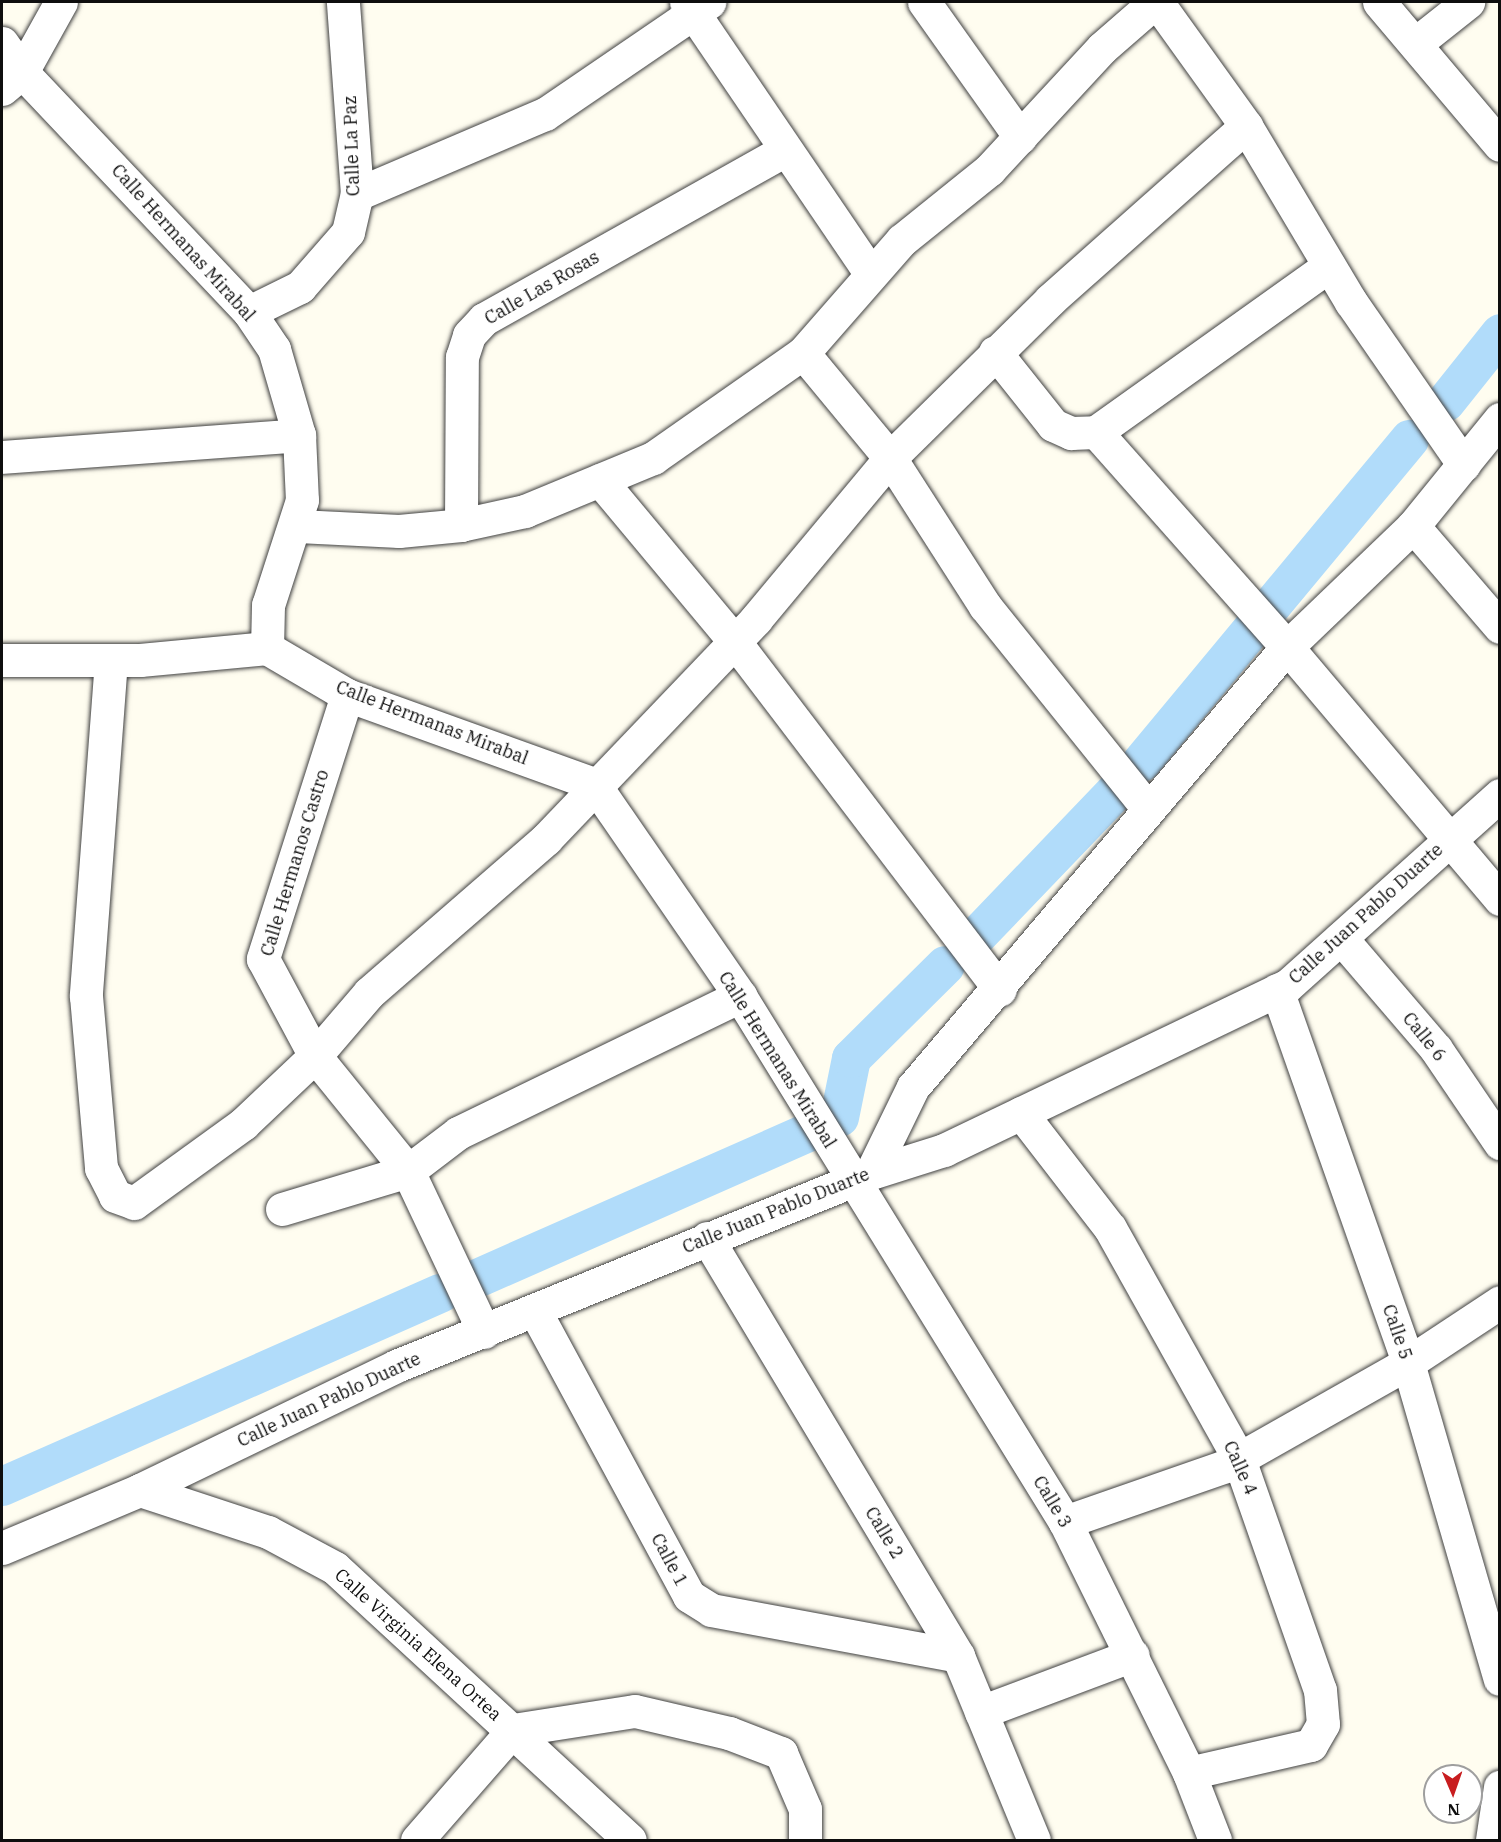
<!DOCTYPE html>
<style>
body{margin:0}
#map{position:relative;width:1501px;height:1842px;overflow:hidden;background:#fffdf0;font-family:"IBM Plex Serif",serif}
div>[style]{position:absolute}
[style*='--x']{left:calc(var(--x)*1px);top:calc(var(--y)*1px);width:calc(var(--w)*1px);rotate:calc(var(--a)*1deg)}
.canal>*{height:39px;margin:-19.5px;padding:0 19.5px;transform-origin:19.5px;border-radius:19.5px;background:#b1dcfa}
.roads{filter:drop-shadow(0 0 2px #414141) drop-shadow(0 0 2px #414141)}
.minor>*{height:33px;margin:-16.5px;padding:0 16.5px;transform-origin:16.5px;border-radius:16.5px;background:#fff}
span{translate:-50% -50%;white-space:nowrap;text-align:center;line-height:1.15;-webkit-text-stroke:6px #fff;paint-order:stroke}
.street-label{font-size:18px;color:#0e0e0e}
.frame{position:absolute;inset:0;border:3px solid #0e0e0e;pointer-events:none}
.north{position:absolute;left:1423px;top:1764px;width:60px;height:60px;box-sizing:border-box;background:#fff;border:2px solid #9f9f9f;border-radius:50%;rotate:178deg;font-size:16px;font-weight:700;line-height:24px;text-align:center;color:#0e0e0e}
.north::after{content:'';display:block;margin:auto;width:21px;height:27px;background:#c81d1f;clip-path:polygon(50% 0,100% 100%,50% 72%,0 100%)}
</style>
<div id="map">
<div class="canal">
<i style="--x:1445;--y:402;--w:88;--a:-51.4"></i>
<i style="--x:1141;--y:762;--w:420;--a:-50.3"></i>
<i style="--x:976;--y:936;--w:202;--a:-46.2"></i>
<i style="--x:839;--y:1117;--w:60;--a:-78.5"></i>
<i style="--x:851;--y:1058;--w:132;--a:-44.7"></i>
<i style="--x:479;--y:1277;--w:357;--a:-23.8"></i>
<i style="--x:2;--y:1486;--w:479;--a:-23.8"></i>
</div>
<div class="roads">
<div class="minor">
<i style="--x:686;--y:2;--w:329;--a:55.8"></i>
<i style="--x:924;--y:2;--w:166;--a:54.6"></i>
<i style="--x:1157;--y:2;--w:153;--a:54.3"></i>
<i style="--x:1246;--y:126;--w:205;--a:59.2"></i>
<i style="--x:1351;--y:302;--w:198;--a:55.3"></i>
<i style="--x:1379;--y:2;--w:187;--a:49.8"></i>
<i style="--x:2;--y:43;--w:35;--a:55"></i>
<i style="--x:22;--y:72;--w:330;--a:46.6"></i>
<i style="--x:249;--y:312;--w:45;--a:56"></i>
<i style="--x:274;--y:349;--w:90;--a:73.8"></i>
<i style="--x:299;--y:435;--w:65;--a:87.4"></i>
<i style="--x:302;--y:500;--w:110;--a:107.9"></i>
<i style="--x:268;--y:605;--w:43;--a:91.3"></i>
<i style="--x:267;--y:648;--w:93;--a:30.4"></i>
<i style="--x:347;--y:695;--w:263;--a:19.8"></i>
<i style="--x:594;--y:784;--w:257;--a:55.4"></i>
<i style="--x:740;--y:996;--w:618;--a:58.29"></i>
<i style="--x:1065;--y:1522;--w:280;--a:63.7"></i>
<i style="--x:1189;--y:1773;--w:72;--a:68.8"></i>
<i style="--x:1415;--y:44;--w:68;--a:-38.4"></i>
<i style="--x:2;--y:89;--w:26;--a:-40"></i>
<i style="--x:22;--y:72;--w:80;--a:-60.9"></i>
<i style="--x:357;--y:194;--w:204;--a:-23.1"></i>
<i style="--x:545;--y:114;--w:199;--a:-34.3"></i>
<i style="--x:249;--y:312;--w:57;--a:-26.1"></i>
<i style="--x:300;--y:287;--w:73;--a:-48.9"></i>
<i style="--x:348;--y:232;--w:39;--a:-77"></i>
<i style="--x:357;--y:194;--w:193;--a:-94.2"></i>
<i style="--x:995;--y:352;--w:93;--a:51.5"></i>
<i style="--x:1053;--y:425;--w:20;--a:24"></i>
<i style="--x:1071;--y:433;--w:25;--a:-2"></i>
<i style="--x:1096;--y:432;--w:286;--a:-35.5"></i>
<i style="--x:803;--y:353;--w:136;--a:50.4"></i>
<i style="--x:890;--y:458;--w:176;--a:57.3"></i>
<i style="--x:985;--y:606;--w:260;--a:51.2"></i>
<i style="--x:1096;--y:432;--w:288;--a:48.4"></i>
<i style="--x:1287;--y:647;--w:330;--a:49.8"></i>
<i style="--x:2;--y:457;--w:298;--a:-4.2"></i>
<i style="--x:600;--y:480;--w:211;--a:50.2"></i>
<i style="--x:735;--y:642;--w:437;--a:52.7"></i>
<i style="--x:461;--y:525;--w:168;--a:-89.7"></i>
<i style="--x:462;--y:357;--w:23;--a:-72"></i>
<i style="--x:469;--y:335;--w:22;--a:-47"></i>
<i style="--x:484;--y:319;--w:345;--a:-29.3"></i>
<i style="--x:298;--y:526;--w:101;--a:2.8"></i>
<i style="--x:399;--y:531;--w:62;--a:-5.5"></i>
<i style="--x:461;--y:525;--w:66;--a:-12.3"></i>
<i style="--x:525;--y:511;--w:139;--a:-22.5"></i>
<i style="--x:653;--y:458;--w:183;--a:-35"></i>
<i style="--x:803;--y:353;--w:150;--a:-48.8"></i>
<i style="--x:902;--y:240;--w:112;--a:-38.8"></i>
<i style="--x:989;--y:170;--w:166;--a:-47.2"></i>
<i style="--x:1102;--y:48;--w:70;--a:-41"></i>
<i style="--x:1413;--y:526;--w:133;--a:49.3"></i>
<i style="--x:2;--y:660;--w:138;--a:0"></i>
<i style="--x:140;--y:660;--w:128;--a:-5.4"></i>
<i style="--x:111;--y:660;--w:337;--a:94.3"></i>
<i style="--x:86;--y:996;--w:173;--a:85"></i>
<i style="--x:101;--y:1168;--w:31;--a:63"></i>
<i style="--x:115;--y:1196;--w:20;--a:20"></i>
<i style="--x:134;--y:1203;--w:135;--a:-35.9"></i>
<i style="--x:243;--y:1124;--w:99;--a:-43.4"></i>
<i style="--x:315;--y:1056;--w:83;--a:-49.4"></i>
<i style="--x:369;--y:993;--w:235;--a:-41"></i>
<i style="--x:546;--y:839;--w:304;--a:-46.3"></i>
<i style="--x:756;--y:619;--w:209;--a:-50.2"></i>
<i style="--x:890;--y:458;--w:225;--a:-44.6"></i>
<i style="--x:1050;--y:300;--w:262;--a:-41.6"></i>
<i style="--x:347;--y:695;--w:277;--a:107.7"></i>
<i style="--x:263;--y:959;--w:110;--a:61.8"></i>
<i style="--x:315;--y:1056;--w:148;--a:51"></i>
<i style="--x:408;--y:1171;--w:178;--a:64.7"></i>
<i style="--x:1341;--y:938;--w:146;--a:49.4"></i>
<i style="--x:1436;--y:1049;--w:114;--a:55.8"></i>
<i style="--x:1277;--y:990;--w:395;--a:70.6"></i>
<i style="--x:1408;--y:1363;--w:329;--a:73.8"></i>
<i style="--x:1021;--y:1113;--w:145;--a:52.3"></i>
<i style="--x:1110;--y:1228;--w:265;--a:60.8"></i>
<i style="--x:1239;--y:1459;--w:245;--a:70.7"></i>
<i style="--x:1320;--y:1690;--w:34;--a:85"></i>
<i style="--x:1323;--y:1724;--w:24;--a:120"></i>
<i style="--x:1311;--y:1745;--w:125;--a:167.1"></i>
<i style="--x:871;--y:1173;--w:96;--a:-64"></i>
<i style="--x:913;--y:1087;--w:577;--a:-49.64"></i>
<i style="--x:1287;--y:647;--w:175;--a:-43.8"></i>
<i style="--x:1413;--y:526;--w:138;--a:-50.9"></i>
<i style="--x:282;--y:1209;--w:132;--a:-16.8"></i>
<i style="--x:408;--y:1171;--w:63;--a:-37.2"></i>
<i style="--x:458;--y:1133;--w:314;--a:-25.9"></i>
<i style="--x:707;--y:1238;--w:488;--a:59"></i>
<i style="--x:958;--y:1656;--w:199;--a:67.6"></i>
<i style="--x:535;--y:1311;--w:324;--a:61.6"></i>
<i style="--x:689;--y:1596;--w:26;--a:32"></i>
<i style="--x:711;--y:1610;--w:251;--a:10.5"></i>
<i style="--x:140;--y:1490;--w:135;--a:18.2"></i>
<i style="--x:268;--y:1532;--w:76;--a:28.2"></i>
<i style="--x:335;--y:1568;--w:401;--a:42.7"></i>
<i style="--x:1065;--y:1522;--w:170;--a:-19.2"></i>
<i style="--x:1226;--y:1466;--w:209;--a:-29.5"></i>
<i style="--x:1408;--y:1363;--w:110;--a:-33.5"></i>
<i style="--x:2;--y:1548;--w:150;--a:-22.8"></i>
<i style="--x:140;--y:1490;--w:284;--a:-25.8"></i>
<i style="--x:396;--y:1366;--w:513;--a:-22.11"></i>
<i style="--x:871;--y:1173;--w:77;--a:-17.5"></i>
<i style="--x:944;--y:1150;--w:380;--a:-25.6"></i>
<i style="--x:1287;--y:986;--w:286;--a:-41.9"></i>
<i style="--x:981;--y:1712;--w:162;--a:-20.6"></i>
<i style="--x:417;--y:1840;--w:146;--a:-48.9"></i>
<i style="--x:513;--y:1730;--w:123;--a:-8.9"></i>
<i style="--x:635;--y:1711;--w:97;--a:13.2"></i>
<i style="--x:729;--y:1733;--w:56;--a:21"></i>
<i style="--x:781;--y:1753;--w:61;--a:66.8"></i>
<i style="--x:805;--y:1809;--w:31;--a:90"></i>
<i style="--x:1492;--y:1840;--w:54;--a:-81.4"></i>
</div>
</div>
<div class="street-label">
<span style="left:352px;top:146px;rotate:-92deg">Calle La Paz</span>
<span style="left:183px;top:243px;rotate:48deg">Calle Hermanas Mirabal</span>
<span style="left:542px;top:288px;rotate:-30deg">Calle Las Rosas</span>
<span style="left:432px;top:723px;rotate:21deg">Calle Hermanas Mirabal</span>
<span style="left:295px;top:863px;rotate:-73deg">Calle Hermanos Castro</span>
<span style="left:1366px;top:914px;rotate:-42deg">Calle Juan Pablo Duarte</span>
<span style="left:1424px;top:1037px;rotate:51deg">Calle 6</span>
<span style="left:777px;top:1060px;rotate:58deg">Calle Hermanas Mirabal</span>
<span style="left:776px;top:1211px;rotate:-22deg">Calle Juan Pablo Duarte</span>
<span style="left:1397px;top:1332px;rotate:71deg">Calle 5</span>
<span style="left:329px;top:1400px;rotate:-25deg">Calle Juan Pablo Duarte</span>
<span style="left:1240px;top:1468px;rotate:66deg">Calle 4</span>
<span style="left:1052px;top:1502px;rotate:59deg">Calle 3</span>
<span style="left:884px;top:1533px;rotate:59deg">Calle 2</span>
<span style="left:669px;top:1560px;rotate:62deg">Calle 1</span>
<span style="left:418px;top:1645px;rotate:42deg">Calle Virginia Elena Ortea</span>
</div>
<div class="frame"></div>
<div class="north">N</div>
</div>
